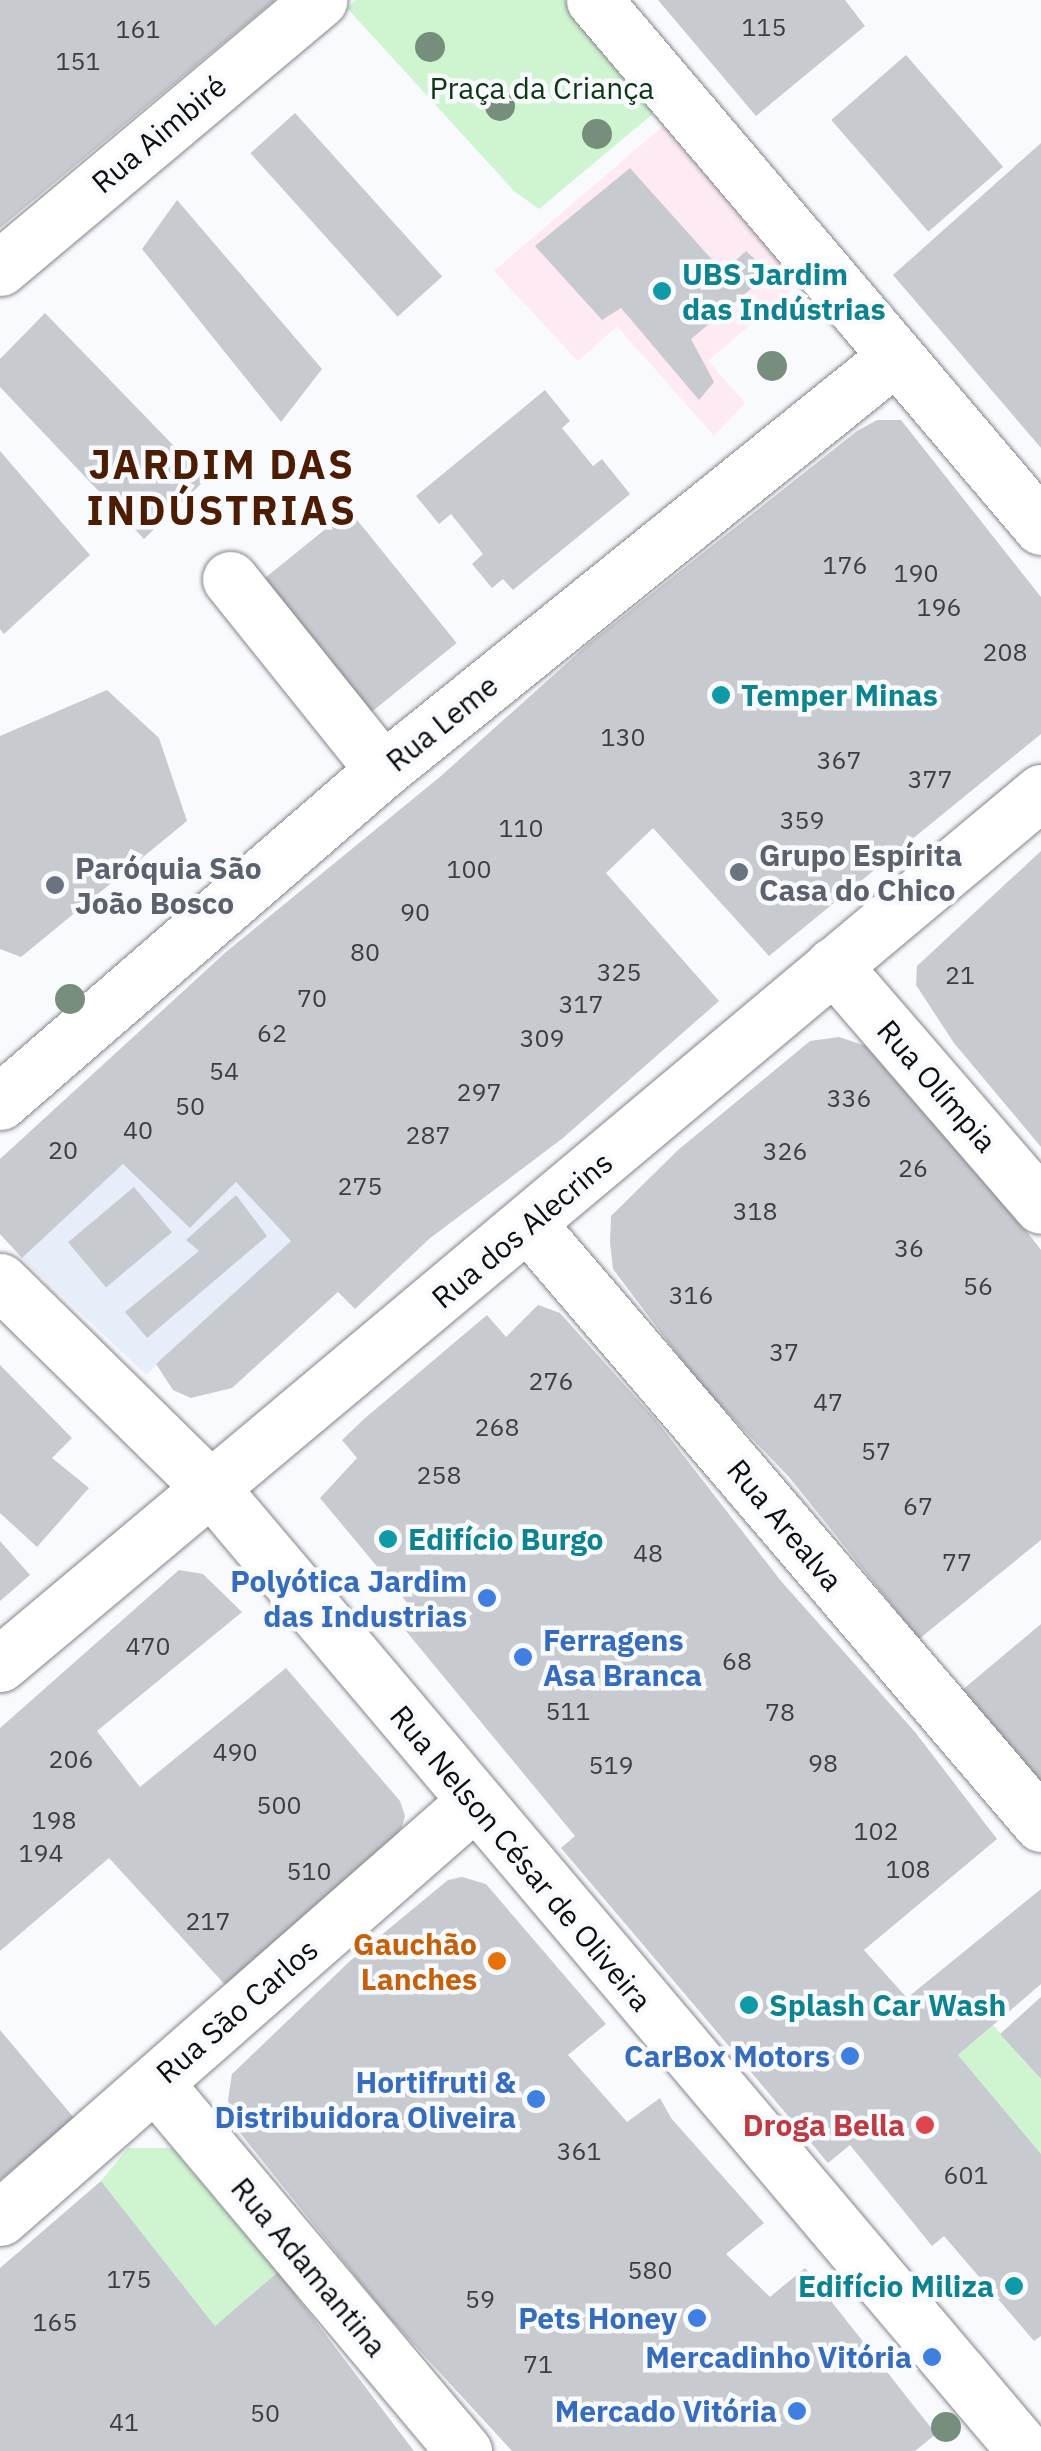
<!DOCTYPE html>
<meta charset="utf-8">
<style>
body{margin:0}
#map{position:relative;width:1041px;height:2451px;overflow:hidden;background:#f8fafe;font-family:"IBM Plex Sans",sans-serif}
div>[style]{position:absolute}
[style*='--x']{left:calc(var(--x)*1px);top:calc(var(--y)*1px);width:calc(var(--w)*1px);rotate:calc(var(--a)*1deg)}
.built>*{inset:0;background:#e8edfa}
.medical>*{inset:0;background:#fdeaf2}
.green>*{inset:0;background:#cef5cf}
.building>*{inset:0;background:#c7cacf;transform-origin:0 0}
.roads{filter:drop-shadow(0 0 2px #83858b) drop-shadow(0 0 2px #83858b)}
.minor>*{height:55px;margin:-27.5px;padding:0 27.5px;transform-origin:27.5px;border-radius:27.5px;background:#fff}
.trees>*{width:30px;height:30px;margin:-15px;border-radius:50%;background:#778e7c}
.dots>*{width:28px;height:28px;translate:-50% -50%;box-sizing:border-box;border:5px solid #f8fafe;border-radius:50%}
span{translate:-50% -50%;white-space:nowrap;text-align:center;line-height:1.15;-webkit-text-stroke:9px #f8fafe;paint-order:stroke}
.number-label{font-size:25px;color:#3c3d40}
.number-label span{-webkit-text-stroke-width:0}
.park-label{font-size:30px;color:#0d3612}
.street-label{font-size:30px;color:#0d0e10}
.culture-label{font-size:30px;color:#0d838f;font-weight:700}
.left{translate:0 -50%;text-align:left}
.right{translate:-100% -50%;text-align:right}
.worship-label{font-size:30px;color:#5b616d;font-weight:700}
.shop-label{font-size:30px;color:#366cbe;font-weight:700}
.food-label{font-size:30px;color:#c56008;font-weight:700}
.health-label{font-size:30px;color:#be3a42;font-weight:700}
.district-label{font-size:40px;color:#4c1c03;font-weight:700;letter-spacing:2.5px}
</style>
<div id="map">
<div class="built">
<i style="clip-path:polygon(123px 1164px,190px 1228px,236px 1182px,291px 1241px,146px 1375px,22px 1258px)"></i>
</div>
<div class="medical">
<i style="clip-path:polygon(668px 122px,799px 283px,708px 361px,745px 403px,714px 436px,617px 326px,578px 361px,494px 271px)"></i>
</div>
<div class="green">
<i style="clip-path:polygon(356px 0,587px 0,673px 97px,539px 209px,514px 191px,347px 8px)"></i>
<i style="clip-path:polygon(993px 2025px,1041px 2079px,1041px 2154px,958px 2055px)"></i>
<i style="clip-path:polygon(128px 2148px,172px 2148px,278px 2272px,215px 2326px,101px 2181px)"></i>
</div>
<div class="building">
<i style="clip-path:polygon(0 0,275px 0,0 228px)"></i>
<i style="clip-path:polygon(658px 0,845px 0,865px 26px,756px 116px)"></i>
<i style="left:906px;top:55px;width:148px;height:99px;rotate:49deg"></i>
<i style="left:295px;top:113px;width:220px;height:60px;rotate:48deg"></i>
<i style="clip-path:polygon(1041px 143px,1041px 448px,893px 275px)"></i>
<i style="clip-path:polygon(630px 168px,723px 272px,746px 251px,770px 273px,691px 339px,714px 382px,699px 400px,621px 308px,602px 320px,535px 246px)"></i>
<i style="clip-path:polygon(177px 200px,322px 369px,281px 422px,142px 249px)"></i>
<i style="clip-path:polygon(45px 313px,206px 479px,144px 539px,0 387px,0 359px)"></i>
<i style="clip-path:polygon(545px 390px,570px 421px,562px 428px,593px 466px,602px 459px,630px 494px,513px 590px,503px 579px,492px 588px,472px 564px,483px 554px,451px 514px,439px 524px,416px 496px)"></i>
<i style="clip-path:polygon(877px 420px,901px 420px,1041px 597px,1041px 734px,769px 956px,653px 828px,606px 873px,719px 1001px,563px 1138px,429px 1239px,355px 1309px,338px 1292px,232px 1388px,191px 1398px,173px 1390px,156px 1364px,291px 1241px,236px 1182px,190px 1228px,123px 1164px,22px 1258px,0 1234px,0 1159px,226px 952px,441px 776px,587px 645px,857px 431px)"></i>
<i style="clip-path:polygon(0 451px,90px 555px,4px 634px,0 629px)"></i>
<i style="left:349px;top:510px;width:171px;height:118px;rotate:51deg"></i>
<i style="clip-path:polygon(107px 690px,159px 738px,187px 821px,21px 957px,0 949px,0 736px)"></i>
<i style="clip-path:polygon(1041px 851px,1041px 1147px,954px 1043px,916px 985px,917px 966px)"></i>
<i style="clip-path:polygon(839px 1037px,866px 1046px,929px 1119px,970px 1157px,1041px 1250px,1041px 1540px,919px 1639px,789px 1477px,699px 1383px,613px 1269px,610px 1243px,611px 1216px,678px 1150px,810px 1041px)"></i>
<i style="left:134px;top:1187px;width:59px;height:86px;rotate:50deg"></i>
<i style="clip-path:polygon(236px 1195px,267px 1236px,147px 1338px,125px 1312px,199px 1251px,186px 1240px)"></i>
<i style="clip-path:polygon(538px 1305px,560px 1313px,655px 1419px,781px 1581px,915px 1732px,997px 1839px,864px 1950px,907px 1998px,1041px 1889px,1041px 1984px,958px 2055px,1041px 2154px,1041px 2336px,1034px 2341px,944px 2236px,932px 2246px,850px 2145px,828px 2163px,561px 1848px,575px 1836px,401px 1625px,414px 1611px,320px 1498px,357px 1458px,342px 1440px,364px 1419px,487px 1315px,506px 1337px)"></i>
<i style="clip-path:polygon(0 1365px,72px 1438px,52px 1458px,89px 1488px,37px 1547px,0 1513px)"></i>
<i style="clip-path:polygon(0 1541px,30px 1575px,0 1601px)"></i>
<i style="clip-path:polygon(179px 1570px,203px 1574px,242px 1612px,97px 1731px,140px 1787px,286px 1668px,400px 1801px,405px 1816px,402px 1827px,388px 1847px,228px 1988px,109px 1858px,0 1951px,0 1728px)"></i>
<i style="clip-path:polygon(1041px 1624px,1041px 1784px,961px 1691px)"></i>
<i style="clip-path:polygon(462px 1877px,486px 1884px,606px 2024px,568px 2055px,627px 2122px,660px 2098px,671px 2118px,764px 2223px,726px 2254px,770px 2297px,805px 2268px,936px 2434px,915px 2451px,512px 2451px,384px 2312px,233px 2124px,228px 2100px,232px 2074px,350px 1961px,448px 1880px)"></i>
<i style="clip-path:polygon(1041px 1997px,1041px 2079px,1000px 2034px)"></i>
<i style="clip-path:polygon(0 2030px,75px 2119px,0 2180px)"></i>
<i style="clip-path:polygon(101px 2181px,215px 2326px,278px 2272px,414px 2451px,0 2451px,0 2268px)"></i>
</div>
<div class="roads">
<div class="minor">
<i style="--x:594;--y:0;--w:691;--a:49.7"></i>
<i style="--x:0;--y:268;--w:417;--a:-40"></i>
<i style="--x:230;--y:579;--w:245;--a:51.3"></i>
<i style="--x:833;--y:965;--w:318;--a:49.2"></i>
<i style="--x:0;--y:1102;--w:507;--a:-40.92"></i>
<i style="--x:383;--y:770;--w:658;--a:-38.89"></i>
<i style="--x:529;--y:1225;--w:788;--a:49.48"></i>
<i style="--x:0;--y:1281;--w:298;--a:44.5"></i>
<i style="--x:213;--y:1490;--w:1258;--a:49.8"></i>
<i style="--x:0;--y:1664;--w:1358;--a:-39.95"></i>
<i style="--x:155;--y:2083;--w:481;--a:50"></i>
<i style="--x:0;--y:2218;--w:629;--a:-41.26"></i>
</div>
</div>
<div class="trees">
<i style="left:430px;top:47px"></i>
<i style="left:500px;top:106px"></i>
<i style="left:597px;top:134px"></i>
<i style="left:772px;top:366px"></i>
<i style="left:70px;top:999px"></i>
<i style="left:946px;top:2427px"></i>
</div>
<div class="dots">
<i style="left:662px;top:291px;background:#0f9aa8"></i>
<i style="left:721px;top:695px;background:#0f9aa8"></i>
<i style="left:739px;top:872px;background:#6b7280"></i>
<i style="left:55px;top:885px;background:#6b7280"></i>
<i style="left:388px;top:1539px;background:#0f9aa8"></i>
<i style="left:487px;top:1598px;background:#3f7fe0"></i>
<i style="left:523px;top:1657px;background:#3f7fe0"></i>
<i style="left:497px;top:1961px;background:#e8710a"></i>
<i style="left:749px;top:2005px;background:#0f9aa8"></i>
<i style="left:850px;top:2056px;background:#3f7fe0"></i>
<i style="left:536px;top:2099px;background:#3f7fe0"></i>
<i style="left:925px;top:2125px;background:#e0444e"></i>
<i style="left:1014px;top:2286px;background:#0f9aa8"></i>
<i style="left:697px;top:2318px;background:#3f7fe0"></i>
<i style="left:932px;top:2357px;background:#3f7fe0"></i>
<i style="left:797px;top:2411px;background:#3f7fe0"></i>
</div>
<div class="number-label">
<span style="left:764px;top:27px">115</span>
<span style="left:138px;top:29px">161</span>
<span style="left:78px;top:61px">151</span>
<span style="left:845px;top:565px">176</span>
<span style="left:916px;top:573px">190</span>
<span style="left:939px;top:607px">196</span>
<span style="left:1005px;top:652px">208</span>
<span style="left:623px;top:737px">130</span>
<span style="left:839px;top:760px">367</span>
<span style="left:930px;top:779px">377</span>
<span style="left:802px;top:820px">359</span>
<span style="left:521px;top:828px">110</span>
<span style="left:469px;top:869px">100</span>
<span style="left:415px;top:912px">90</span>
<span style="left:365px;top:952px">80</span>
<span style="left:619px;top:972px">325</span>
<span style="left:960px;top:975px">21</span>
<span style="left:312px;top:998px">70</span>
<span style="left:581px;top:1004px">317</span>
<span style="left:272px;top:1033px">62</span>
<span style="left:542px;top:1038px">309</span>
<span style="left:224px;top:1071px">54</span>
<span style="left:479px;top:1092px">297</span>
<span style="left:849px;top:1098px">336</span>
<span style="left:190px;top:1106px">50</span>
<span style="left:138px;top:1130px">40</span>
<span style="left:428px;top:1135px">287</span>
<span style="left:63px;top:1150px">20</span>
<span style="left:785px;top:1151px">326</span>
<span style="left:913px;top:1168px">26</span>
<span style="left:360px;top:1186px">275</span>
<span style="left:755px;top:1211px">318</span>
<span style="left:909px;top:1248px">36</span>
<span style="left:978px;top:1286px">56</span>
<span style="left:691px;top:1295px">316</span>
<span style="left:784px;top:1352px">37</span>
<span style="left:551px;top:1381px">276</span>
<span style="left:828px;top:1402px">47</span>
<span style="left:497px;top:1427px">268</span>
<span style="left:876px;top:1451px">57</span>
<span style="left:439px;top:1475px">258</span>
<span style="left:918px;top:1506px">67</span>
<span style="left:648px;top:1553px">48</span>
<span style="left:957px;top:1562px">77</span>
<span style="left:148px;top:1646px">470</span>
<span style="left:737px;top:1661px">68</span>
<span style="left:568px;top:1711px">511</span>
<span style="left:780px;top:1712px">78</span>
<span style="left:235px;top:1752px">490</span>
<span style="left:71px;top:1759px">206</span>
<span style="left:823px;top:1763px">98</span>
<span style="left:611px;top:1765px">519</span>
<span style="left:279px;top:1805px">500</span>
<span style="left:54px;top:1820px">198</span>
<span style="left:876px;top:1831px">102</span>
<span style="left:41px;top:1853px">194</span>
<span style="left:908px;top:1869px">108</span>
<span style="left:309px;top:1871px">510</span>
<span style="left:208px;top:1921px">217</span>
<span style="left:579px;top:2151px">361</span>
<span style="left:966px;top:2175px">601</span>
<span style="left:650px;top:2270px">580</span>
<span style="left:129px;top:2279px">175</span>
<span style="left:480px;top:2299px">59</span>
<span style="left:55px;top:2322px">165</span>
<span style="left:538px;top:2364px">71</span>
<span style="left:265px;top:2413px">50</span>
<span style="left:124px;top:2422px">41</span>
</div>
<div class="park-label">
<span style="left:542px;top:88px">Praça da Criança</span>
</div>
<div class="street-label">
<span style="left:159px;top:134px;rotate:-40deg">Rua Aimbiré</span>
<span style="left:442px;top:723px;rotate:-39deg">Rua Leme</span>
<span style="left:937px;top:1086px;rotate:49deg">Rua Olímpia</span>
<span style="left:522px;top:1230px;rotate:-40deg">Rua dos Alecrins</span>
<span style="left:785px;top:1525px;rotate:50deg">Rua Arealva</span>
<span style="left:521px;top:1858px;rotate:50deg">Rua Nelson César de Oliveira</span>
<span style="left:237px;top:2011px;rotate:-41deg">Rua São Carlos</span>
<span style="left:309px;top:2267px;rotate:50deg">Rua Adamantina</span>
</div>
<div class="culture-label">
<span class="left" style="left:682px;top:291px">UBS Jardim<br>das Indústrias</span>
<span class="left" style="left:741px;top:695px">Temper Minas</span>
<span class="left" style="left:408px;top:1539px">Edifício Burgo</span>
<span class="left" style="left:769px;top:2005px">Splash Car Wash</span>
<span class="right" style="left:994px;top:2286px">Edifício Miliza</span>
</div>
<div class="worship-label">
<span class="left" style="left:759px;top:872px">Grupo Espírita<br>Casa do Chico</span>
<span class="left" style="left:75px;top:885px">Paróquia São<br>João Bosco</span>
</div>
<div class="shop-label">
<span class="right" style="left:467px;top:1598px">Polyótica Jardim<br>das Industrias</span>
<span class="left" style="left:543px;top:1657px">Ferragens<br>Asa Branca</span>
<span class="right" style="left:830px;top:2056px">CarBox Motors</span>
<span class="right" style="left:516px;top:2099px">Hortifruti &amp;<br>Distribuidora Oliveira</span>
<span class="right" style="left:677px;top:2318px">Pets Honey</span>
<span class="right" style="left:912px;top:2357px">Mercadinho Vitória</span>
<span class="right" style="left:777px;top:2411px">Mercado Vitória</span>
</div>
<div class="food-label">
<span class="right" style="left:477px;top:1961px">Gauchão<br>Lanches</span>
</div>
<div class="health-label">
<span class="right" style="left:905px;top:2125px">Droga Bella</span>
</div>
<div class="district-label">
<span style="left:222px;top:487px">JARDIM DAS<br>INDÚSTRIAS</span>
</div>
</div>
